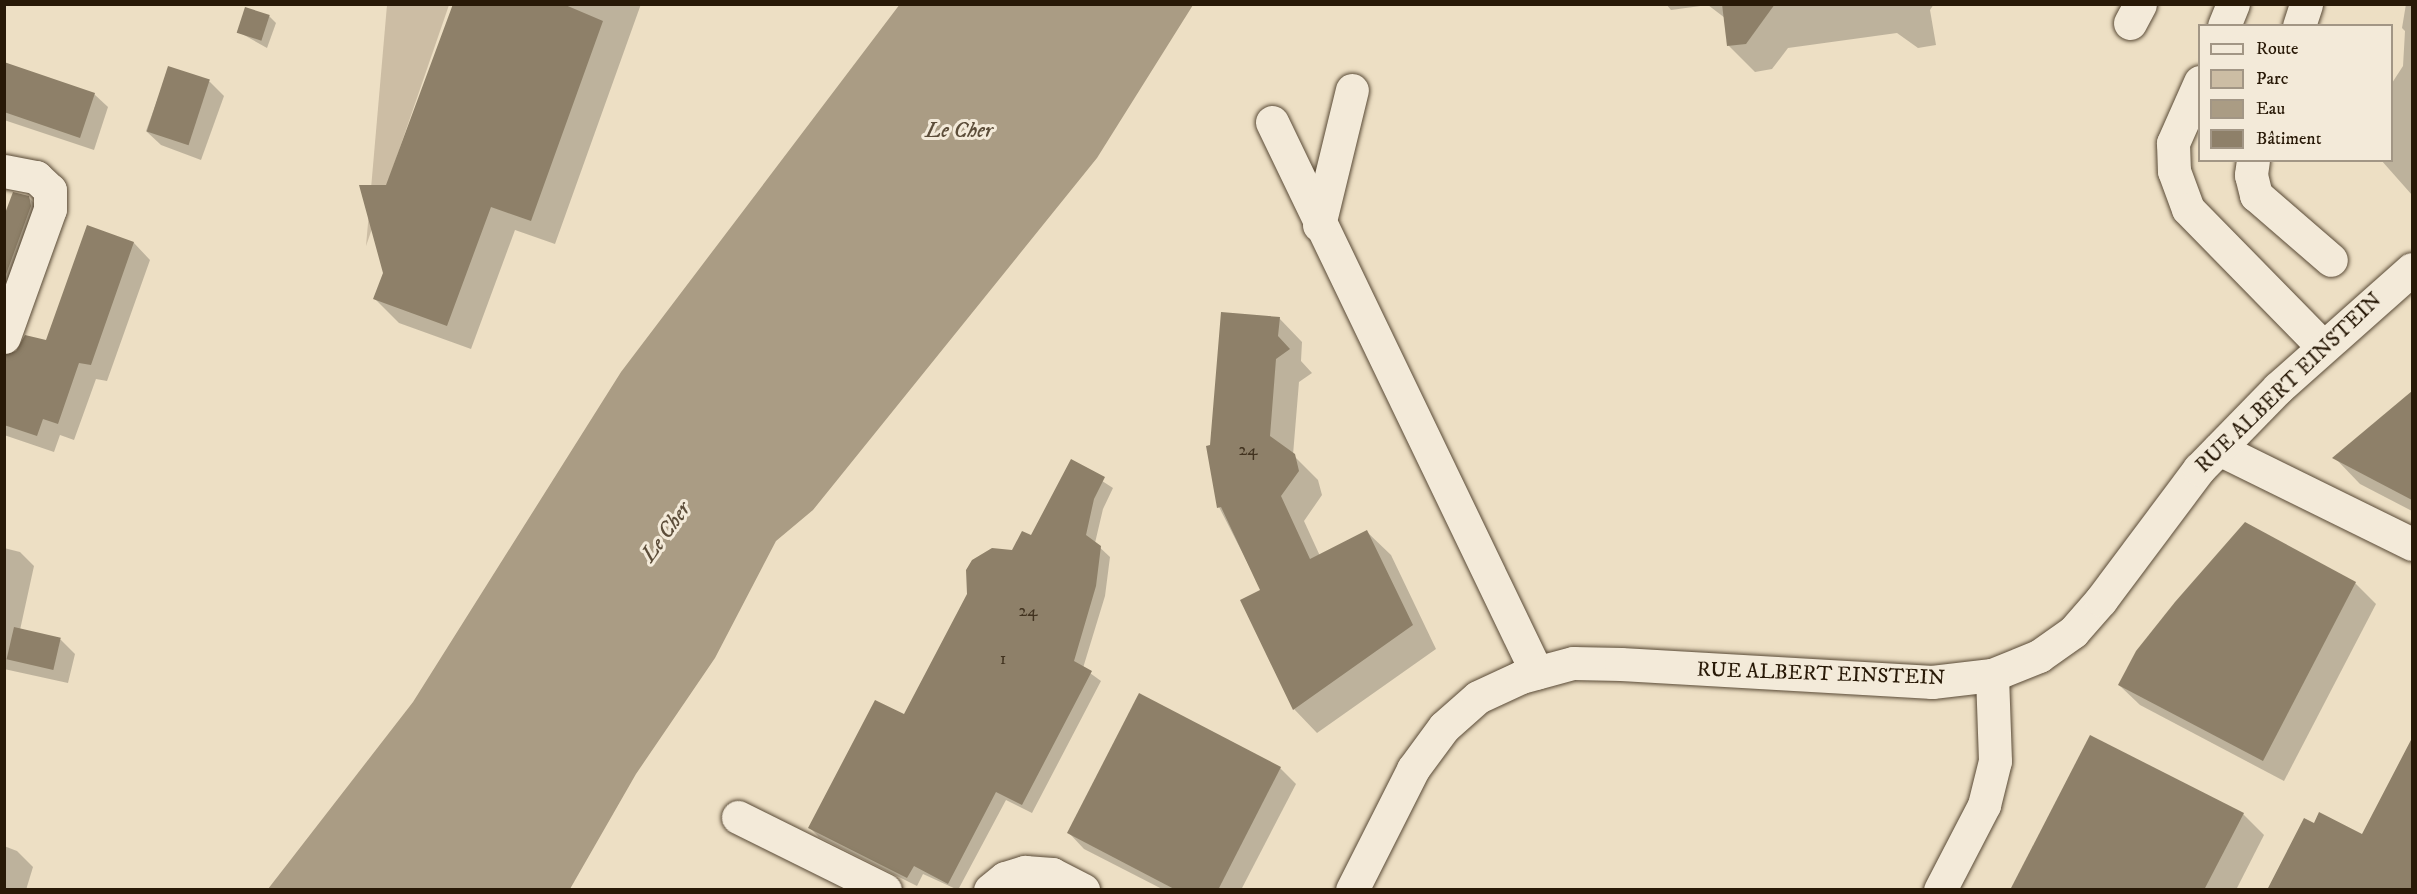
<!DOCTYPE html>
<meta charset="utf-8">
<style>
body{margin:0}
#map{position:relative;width:2417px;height:894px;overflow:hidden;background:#eddfc4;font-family:"IM FELL DW Pica",serif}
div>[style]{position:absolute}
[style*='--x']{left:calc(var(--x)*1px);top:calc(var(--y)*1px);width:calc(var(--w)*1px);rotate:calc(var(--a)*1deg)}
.green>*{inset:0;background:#ccbda4}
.water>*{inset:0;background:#aa9c84}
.shadow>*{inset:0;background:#0003}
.building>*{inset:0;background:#8e8069;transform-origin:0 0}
.roads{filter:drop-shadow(0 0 2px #594a36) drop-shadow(0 0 2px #594a36)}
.minor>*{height:33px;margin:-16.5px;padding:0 16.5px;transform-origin:16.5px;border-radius:16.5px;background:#f3ead9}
span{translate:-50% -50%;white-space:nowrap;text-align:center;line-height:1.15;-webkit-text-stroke:6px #f3ead9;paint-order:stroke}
.number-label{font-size:18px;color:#423320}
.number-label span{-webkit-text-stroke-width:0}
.street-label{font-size:21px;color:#281907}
.water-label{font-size:22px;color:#5c4d39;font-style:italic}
.frame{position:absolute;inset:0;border:6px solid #281907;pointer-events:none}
.legend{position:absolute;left:2198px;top:24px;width:195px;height:138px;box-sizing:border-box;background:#f3ead9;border:2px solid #a29685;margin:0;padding:8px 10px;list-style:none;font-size:18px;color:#281907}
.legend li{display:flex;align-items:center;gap:12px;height:30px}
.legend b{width:30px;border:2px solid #a29685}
</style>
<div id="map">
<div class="green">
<i style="clip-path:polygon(387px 5px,449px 5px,366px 246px)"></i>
</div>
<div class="water">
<i style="clip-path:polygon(900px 4px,1193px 5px,1097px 158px,813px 510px,776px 541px,715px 658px,636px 774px,570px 889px,268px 889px,413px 702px,621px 372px)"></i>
</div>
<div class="shadow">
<i style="clip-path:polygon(455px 4px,641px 4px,555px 244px,515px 230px,471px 349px,399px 323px,375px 299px,385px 273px,387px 186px)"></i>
<i style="clip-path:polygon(1666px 4px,1934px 4px,1930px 10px,1936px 45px,1918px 48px,1897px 33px,1788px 48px,1772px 69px,1755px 72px,1729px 46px,1725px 18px,1708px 5px,1671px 10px)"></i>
<i style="clip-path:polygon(2406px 4px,2412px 4px,2412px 195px,2381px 160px,2392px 160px,2392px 83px,2403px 66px,2405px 31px,2402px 28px)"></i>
<i style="clip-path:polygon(269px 16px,276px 23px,267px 48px,237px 31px)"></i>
<i style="clip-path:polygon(4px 64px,94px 94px,108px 107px,94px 150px,4px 120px)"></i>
<i style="clip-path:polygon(169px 68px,210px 82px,224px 96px,201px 160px,161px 145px,146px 131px)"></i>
<i style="clip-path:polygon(28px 197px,43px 212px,4px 314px,4px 220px)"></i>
<i style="clip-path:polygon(88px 227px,134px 243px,150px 260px,107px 381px,96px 379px,74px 440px,60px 435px,54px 452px,4px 435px,4px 355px,47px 341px)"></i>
<i style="clip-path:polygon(1279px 318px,1302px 342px,1301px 361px,1312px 373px,1299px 382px,1293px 455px,1318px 480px,1322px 495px,1304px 521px,1320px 556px,1367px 532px,1391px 555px,1436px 649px,1317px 733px,1294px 709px,1262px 591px,1219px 507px,1211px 446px)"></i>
<i style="clip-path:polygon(2412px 393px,2412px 511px,2360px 484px,2335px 458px)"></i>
<i style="clip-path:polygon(1071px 461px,1113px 488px,1103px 509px,1095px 543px,1110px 557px,1105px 596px,1083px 668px,1101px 681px,1032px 813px,1006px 800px,958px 890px,923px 874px,917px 886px,819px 837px,810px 828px,905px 716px,1012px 552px,1032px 537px)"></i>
<i style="clip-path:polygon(4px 548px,20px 552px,34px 566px,20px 630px,61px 640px,75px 654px,68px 683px,4px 669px)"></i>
<i style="clip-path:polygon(2355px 583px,2376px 604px,2284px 781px,2140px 705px,2119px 685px)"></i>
<i style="clip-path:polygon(2412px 741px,2412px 890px,2270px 890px,2314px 825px,2363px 836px)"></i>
<i style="clip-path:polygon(1280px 768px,1296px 784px,1241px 890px,1164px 890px,1084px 849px,1069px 833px)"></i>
<i style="clip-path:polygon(2243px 814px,2264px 835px,2236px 890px,2012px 890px)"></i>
<i style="clip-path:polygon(4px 846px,17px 851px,33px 867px,26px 890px,4px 890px)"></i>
</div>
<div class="building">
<i style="clip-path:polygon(453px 4px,563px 4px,603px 21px,531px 221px,491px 207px,447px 326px,373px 299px,383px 273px,359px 185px,386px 185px)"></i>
<i style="clip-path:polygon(1722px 4px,1775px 4px,1746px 44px,1727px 46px)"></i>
<i style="left:245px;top:7px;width:26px;height:27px;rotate:18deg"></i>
<i style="clip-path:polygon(4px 62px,95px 93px,80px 138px,4px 112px)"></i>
<i style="left:168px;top:66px;width:44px;height:69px;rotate:18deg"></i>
<i style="clip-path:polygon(13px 192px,29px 196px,31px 206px,4px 280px,4px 216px)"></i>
<i style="clip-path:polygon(87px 225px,134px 242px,91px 365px,79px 363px,58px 424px,43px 419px,37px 436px,4px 425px,4px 355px,16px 351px,25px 335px,46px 340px)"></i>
<i style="clip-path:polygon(1221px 312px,1280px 317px,1278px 336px,1290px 349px,1276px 359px,1270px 436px,1295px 454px,1299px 471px,1281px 496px,1310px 559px,1367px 530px,1413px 625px,1293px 710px,1240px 600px,1260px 590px,1221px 507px,1217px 508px,1206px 446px,1210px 445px)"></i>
<i style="clip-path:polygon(2412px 391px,2412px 500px,2332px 458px)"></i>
<i style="clip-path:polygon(1071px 459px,1105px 477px,1094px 499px,1086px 535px,1101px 546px,1096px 586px,1074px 661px,1092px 671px,1022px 805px,996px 792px,948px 884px,914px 866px,907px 878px,808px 828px,875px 700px,904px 714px,967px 594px,966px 570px,972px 560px,992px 548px,1012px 550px,1022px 531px,1031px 535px)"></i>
<i style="clip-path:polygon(2245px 522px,2356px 582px,2263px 761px,2118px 685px,2136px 651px,2175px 602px)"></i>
<i style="left:14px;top:627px;width:48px;height:33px;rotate:13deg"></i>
<i style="clip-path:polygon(1139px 693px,1281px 767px,1218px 890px,1176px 890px,1067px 833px)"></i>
<i style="clip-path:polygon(2090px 735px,2244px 813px,2204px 890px,2010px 890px)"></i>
<i style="clip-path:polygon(2412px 738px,2412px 890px,2267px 890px,2304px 818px,2314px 823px,2319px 812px,2362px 834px)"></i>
</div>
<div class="roads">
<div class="minor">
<i style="--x:2130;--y:23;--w:21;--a:-62"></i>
<i style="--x:2224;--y:26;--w:24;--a:-68"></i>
<i style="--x:2299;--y:26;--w:23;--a:-72"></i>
<i style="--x:2200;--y:82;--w:67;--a:113.9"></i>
<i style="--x:2173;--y:143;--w:28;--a:88"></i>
<i style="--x:2174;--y:171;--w:40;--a:69.8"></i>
<i style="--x:2188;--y:209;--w:193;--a:45.6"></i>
<i style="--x:1272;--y:122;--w:611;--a:64.32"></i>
<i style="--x:2253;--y:160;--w:15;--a:98"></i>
<i style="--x:2251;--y:175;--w:21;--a:76"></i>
<i style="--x:2256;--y:195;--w:99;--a:40.9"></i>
<i style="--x:4;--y:171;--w:33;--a:11"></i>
<i style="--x:36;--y:177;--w:19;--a:43"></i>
<i style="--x:50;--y:190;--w:19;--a:90"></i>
<i style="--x:50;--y:209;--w:136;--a:109.8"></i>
<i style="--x:1319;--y:225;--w:139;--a:-76.3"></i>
<i style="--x:2219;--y:449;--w:215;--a:26.2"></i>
<i style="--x:738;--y:817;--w:164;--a:26.4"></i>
<i style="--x:990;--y:890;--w:19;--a:-39"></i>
<i style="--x:1005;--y:878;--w:21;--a:-17"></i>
<i style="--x:1025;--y:872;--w:27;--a:4"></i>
<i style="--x:1052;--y:874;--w:35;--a:27"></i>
<i style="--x:1352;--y:890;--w:136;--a:-63.2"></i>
<i style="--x:1413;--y:769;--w:52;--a:-53.6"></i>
<i style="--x:1444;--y:727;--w:45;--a:-41.4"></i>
<i style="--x:1478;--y:697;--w:47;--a:-24.9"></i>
<i style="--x:1521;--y:677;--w:54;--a:-15.1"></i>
<i style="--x:1573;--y:663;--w:48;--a:1.2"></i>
<i style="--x:1621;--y:664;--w:312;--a:3.3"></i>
<i style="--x:1932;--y:682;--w:60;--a:-6.7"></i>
<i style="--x:1992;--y:675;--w:51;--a:-22"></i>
<i style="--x:2039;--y:656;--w:42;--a:-35.2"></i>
<i style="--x:2073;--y:632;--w:43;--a:-48.8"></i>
<i style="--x:2101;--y:600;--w:164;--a:-53.2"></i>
<i style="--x:2199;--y:469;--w:113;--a:-45.7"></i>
<i style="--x:2278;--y:388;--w:179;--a:-41.6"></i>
<i style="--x:1940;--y:890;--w:96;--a:-62.6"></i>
<i style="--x:1984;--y:805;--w:45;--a:-76"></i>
<i style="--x:1995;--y:761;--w:86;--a:-92"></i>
</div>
</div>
<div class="number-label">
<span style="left:1248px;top:450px">24</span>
<span style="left:1028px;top:611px">24</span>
<span style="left:1003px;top:659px">1</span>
</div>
<div class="street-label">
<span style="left:2289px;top:383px;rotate:-44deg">RUE ALBERT EINSTEIN</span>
<span style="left:1821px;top:674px;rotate:2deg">RUE ALBERT EINSTEIN</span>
</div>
<div class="water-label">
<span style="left:959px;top:131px">Le Cher</span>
<span style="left:666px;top:532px;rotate:-54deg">Le Cher</span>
</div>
<div class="frame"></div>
<ul class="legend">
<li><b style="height:8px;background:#f3ead9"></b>Route</li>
<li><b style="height:16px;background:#ccbda4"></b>Parc</li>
<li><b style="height:16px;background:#aa9c84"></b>Eau</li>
<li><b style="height:16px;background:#8e8069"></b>Bâtiment</li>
</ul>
</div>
